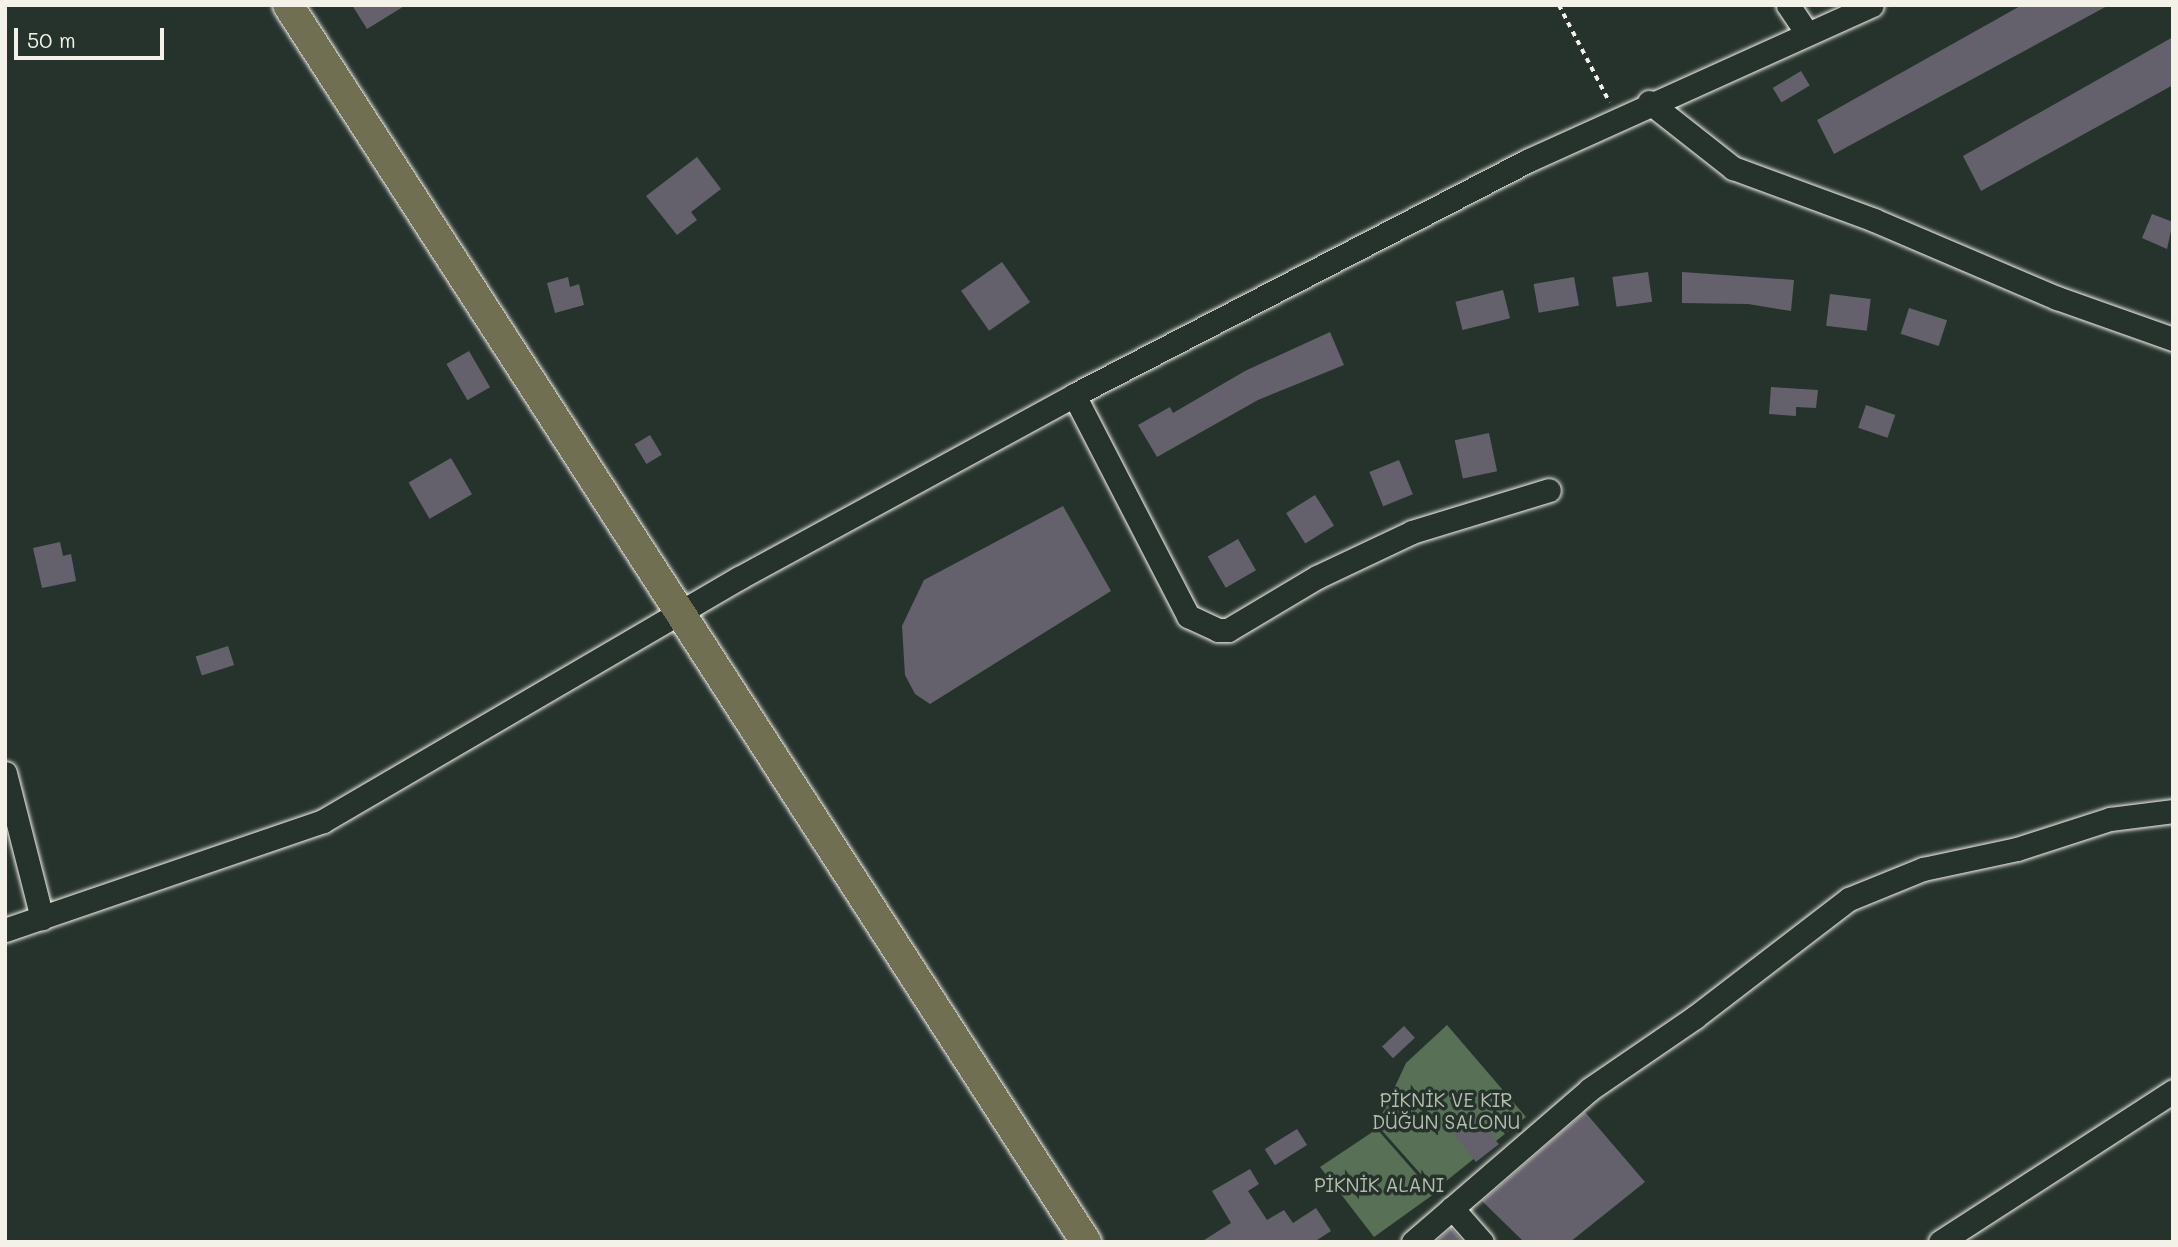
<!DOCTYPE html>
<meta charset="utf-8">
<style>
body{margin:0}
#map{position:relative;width:2178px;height:1247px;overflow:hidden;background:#26332d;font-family:Mali,sans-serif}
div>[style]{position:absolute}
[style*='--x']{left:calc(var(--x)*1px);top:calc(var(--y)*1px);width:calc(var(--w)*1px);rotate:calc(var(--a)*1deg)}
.green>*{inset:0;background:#587055}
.building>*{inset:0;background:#65616c;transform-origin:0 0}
.path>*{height:3.5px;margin-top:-1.75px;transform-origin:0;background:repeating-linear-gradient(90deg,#f4f1e8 0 5px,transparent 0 10px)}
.roads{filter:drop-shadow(0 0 2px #f4f1e8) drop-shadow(0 0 2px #f4f1e8)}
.minor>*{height:23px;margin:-11.5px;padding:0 11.5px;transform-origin:11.5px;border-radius:11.5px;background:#26332d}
.major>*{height:30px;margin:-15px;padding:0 15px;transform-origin:15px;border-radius:15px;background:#716f52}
span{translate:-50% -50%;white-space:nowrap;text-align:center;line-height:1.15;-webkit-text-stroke:7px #26332d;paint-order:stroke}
.park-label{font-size:19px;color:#b6bdad}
.frame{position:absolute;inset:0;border:7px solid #f4f1e8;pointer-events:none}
.scale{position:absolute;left:14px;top:28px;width:150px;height:32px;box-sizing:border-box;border:4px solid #f4f1e8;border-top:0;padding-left:9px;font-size:21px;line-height:24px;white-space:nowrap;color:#f4f1e8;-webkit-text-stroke:5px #26332d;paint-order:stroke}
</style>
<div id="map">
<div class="green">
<i style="clip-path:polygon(1447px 1025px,1526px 1117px,1435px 1190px,1377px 1125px,1406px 1063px)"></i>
<i style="clip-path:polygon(1377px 1129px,1434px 1194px,1374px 1237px,1320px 1167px)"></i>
</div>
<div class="building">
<i style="clip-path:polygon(352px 5px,406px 5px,367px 29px)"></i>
<i style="clip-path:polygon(2022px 5px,2109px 5px,1834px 154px,1817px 120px)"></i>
<i style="clip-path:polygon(2173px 37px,2173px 85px,1981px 191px,1963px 156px)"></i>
<i style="left:1801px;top:71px;width:17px;height:33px;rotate:59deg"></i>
<i style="clip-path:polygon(697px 157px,721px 189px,691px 212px,697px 220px,677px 235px,646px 196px)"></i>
<i style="clip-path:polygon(2152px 214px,2173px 222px,2167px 249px,2142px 238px)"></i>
<i style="left:1002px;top:262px;width:49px;height:50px;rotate:55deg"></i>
<i style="left:1648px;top:272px;width:30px;height:36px;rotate:82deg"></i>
<i style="clip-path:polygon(1682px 272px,1794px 280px,1791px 311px,1748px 304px,1682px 303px)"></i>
<i style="clip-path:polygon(568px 277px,570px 287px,579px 284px,584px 305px,555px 313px,547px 283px)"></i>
<i style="left:1574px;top:277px;width:29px;height:41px;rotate:80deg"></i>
<i style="left:1503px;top:290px;width:29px;height:49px;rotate:76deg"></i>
<i style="left:1830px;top:294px;width:41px;height:32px;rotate:7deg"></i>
<i style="left:1909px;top:308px;width:40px;height:27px;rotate:18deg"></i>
<i style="clip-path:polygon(1330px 332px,1344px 365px,1258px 400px,1157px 457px,1138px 425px,1170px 407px,1173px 413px,1245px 371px)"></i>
<i style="left:469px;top:351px;width:42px;height:26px;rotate:60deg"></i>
<i style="clip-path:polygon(1771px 387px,1818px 390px,1816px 408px,1796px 407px,1796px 416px,1769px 414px)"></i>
<i style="left:1866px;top:405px;width:31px;height:24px;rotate:19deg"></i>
<i style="left:1489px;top:433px;width:39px;height:35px;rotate:78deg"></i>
<i style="left:650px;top:435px;width:23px;height:18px;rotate:59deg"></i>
<i style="left:451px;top:458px;width:42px;height:49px;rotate:60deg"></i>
<i style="left:1399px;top:460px;width:37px;height:32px;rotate:68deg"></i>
<i style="left:1315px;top:495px;width:36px;height:34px;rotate:58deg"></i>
<i style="clip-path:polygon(1063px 506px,1111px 591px,930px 704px,915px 694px,905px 675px,902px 626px,924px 580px)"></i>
<i style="left:1238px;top:539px;width:36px;height:35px;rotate:60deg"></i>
<i style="clip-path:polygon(60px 542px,63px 556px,71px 554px,76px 581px,42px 588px,33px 548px)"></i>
<i style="left:228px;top:646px;width:20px;height:34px;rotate:72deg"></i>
<i style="left:1404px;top:1026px;width:16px;height:30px;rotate:47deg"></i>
<i style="clip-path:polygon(1585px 1112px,1645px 1182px,1570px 1242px,1524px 1242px,1482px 1201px)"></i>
<i style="left:1476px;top:1115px;width:37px;height:29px;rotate:52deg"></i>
<i style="left:1297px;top:1129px;width:19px;height:38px;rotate:58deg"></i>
<i style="clip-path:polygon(1250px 1169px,1259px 1184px,1248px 1191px,1267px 1220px,1284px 1210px,1293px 1223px,1316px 1208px,1331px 1231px,1314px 1242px,1201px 1242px,1231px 1223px,1212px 1191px)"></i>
<i style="clip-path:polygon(1451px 1228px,1463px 1242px,1435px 1242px)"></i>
</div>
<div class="path">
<i style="--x:1559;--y:5;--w:110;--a:62.5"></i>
</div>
<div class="roads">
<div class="minor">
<i style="--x:1788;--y:5;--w:34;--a:56"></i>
<i style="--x:1649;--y:102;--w:107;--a:38.2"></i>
<i style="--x:1733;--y:168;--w:150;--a:20.2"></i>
<i style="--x:1874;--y:220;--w:199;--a:23.1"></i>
<i style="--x:2057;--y:298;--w:123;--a:19.5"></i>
<i style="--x:1074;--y:395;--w:249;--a:62.7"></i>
<i style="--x:1188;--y:616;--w:33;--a:25"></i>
<i style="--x:1218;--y:630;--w:10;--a:0"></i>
<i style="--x:1228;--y:630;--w:104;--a:-30.8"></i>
<i style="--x:1317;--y:577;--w:105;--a:-25.3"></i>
<i style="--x:1412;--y:532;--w:143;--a:-17"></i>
<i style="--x:5;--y:773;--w:150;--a:75.7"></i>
<i style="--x:5;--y:930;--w:336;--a:-18.9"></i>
<i style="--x:323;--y:821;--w:482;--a:-30.3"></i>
<i style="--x:739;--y:578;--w:382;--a:-28.6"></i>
<i style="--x:1074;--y:395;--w:512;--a:-27.32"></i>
<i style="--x:1529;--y:160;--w:376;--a:-24.3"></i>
<i style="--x:1452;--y:1208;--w:45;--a:48.6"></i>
<i style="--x:1413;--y:1242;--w:234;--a:-40.8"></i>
<i style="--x:1590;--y:1089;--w:127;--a:-34.4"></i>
<i style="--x:1695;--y:1017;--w:194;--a:-37.5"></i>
<i style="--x:1849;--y:899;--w:80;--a:-22.1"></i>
<i style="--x:1923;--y:869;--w:96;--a:-12"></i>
<i style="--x:2017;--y:849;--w:98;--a:-17.9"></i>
<i style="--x:2110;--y:819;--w:64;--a:-7.2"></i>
<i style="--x:1940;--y:1242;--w:278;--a:-32.9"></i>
</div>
<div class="major">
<i style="--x:288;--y:5;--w:1472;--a:57.17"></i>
</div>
</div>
<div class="park-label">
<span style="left:1446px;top:1111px">PİKNİK VE KIR<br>DÜĞUN SALONU</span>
<span style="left:1379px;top:1185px">PİKNİK ALANI</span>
</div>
<div class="frame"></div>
<div class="scale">50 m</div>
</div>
